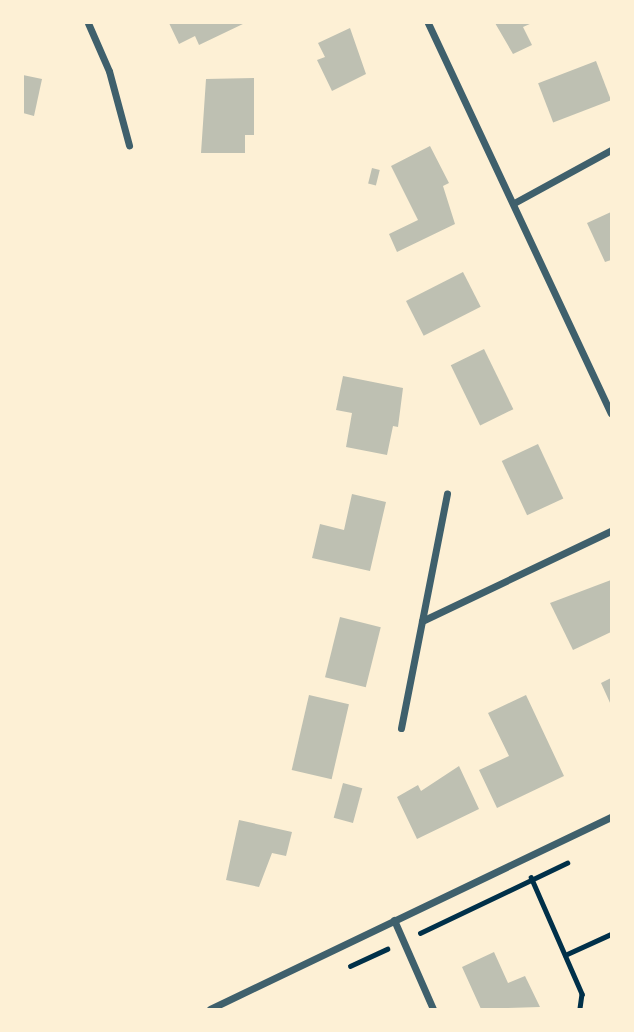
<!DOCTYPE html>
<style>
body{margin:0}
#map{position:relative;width:634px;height:1032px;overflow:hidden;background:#fdf0d5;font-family:"Archivo Narrow",sans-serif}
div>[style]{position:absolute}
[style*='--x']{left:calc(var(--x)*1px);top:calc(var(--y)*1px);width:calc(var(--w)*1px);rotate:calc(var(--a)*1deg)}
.building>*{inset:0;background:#bec0b2;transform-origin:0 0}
.path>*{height:4.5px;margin:-2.25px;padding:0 2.25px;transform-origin:2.25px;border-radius:2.25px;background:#003049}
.minor>*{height:7px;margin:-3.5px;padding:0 3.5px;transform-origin:3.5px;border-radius:3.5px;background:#3f606c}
span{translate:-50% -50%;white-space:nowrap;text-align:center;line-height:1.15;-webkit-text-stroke:7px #fdf0d5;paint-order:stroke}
.frame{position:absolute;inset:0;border:24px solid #fdf0d5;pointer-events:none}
</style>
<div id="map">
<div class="building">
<i style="clip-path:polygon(169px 23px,245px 23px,199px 45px,195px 36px,179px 44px)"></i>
<i style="clip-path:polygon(495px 23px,532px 23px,523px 27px,532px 45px,513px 54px)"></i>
<i style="clip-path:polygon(350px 28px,366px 74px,332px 91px,317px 60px,325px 57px,318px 43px)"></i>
<i style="left:596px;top:61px;width:42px;height:62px;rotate:69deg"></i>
<i style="clip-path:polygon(23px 75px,42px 79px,34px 116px,23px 113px)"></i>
<i style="clip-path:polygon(254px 78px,254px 135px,245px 135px,245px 153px,201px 153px,206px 79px)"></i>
<i style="clip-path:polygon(430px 146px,449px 183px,443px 186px,455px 224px,397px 252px,389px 234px,418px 220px,391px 166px)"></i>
<i style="left:372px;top:168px;width:8px;height:16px;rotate:14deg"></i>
<i style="clip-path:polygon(611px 212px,611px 260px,605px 262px,587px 223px)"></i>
<i style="left:463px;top:272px;width:39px;height:64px;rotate:63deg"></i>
<i style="left:484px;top:349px;width:67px;height:37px;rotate:64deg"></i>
<i style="clip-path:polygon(343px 376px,403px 388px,398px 427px,393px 426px,387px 455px,346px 447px,352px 413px,336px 410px)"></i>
<i style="left:538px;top:444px;width:60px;height:40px;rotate:65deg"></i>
<i style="clip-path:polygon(352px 494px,386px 502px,370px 571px,312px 558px,320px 524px,344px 530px)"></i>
<i style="clip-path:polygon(611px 580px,611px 632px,573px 650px,550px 603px)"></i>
<i style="left:340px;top:617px;width:42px;height:62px;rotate:14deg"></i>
<i style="clip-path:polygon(611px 678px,611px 705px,601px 683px)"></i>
<i style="left:309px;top:695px;width:41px;height:77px;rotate:13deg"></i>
<i style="clip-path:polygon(526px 695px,564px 776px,497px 808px,479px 770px,509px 756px,488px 713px)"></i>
<i style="clip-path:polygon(459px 766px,479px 809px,417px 839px,397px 797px,418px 785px,421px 791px)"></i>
<i style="left:343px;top:783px;width:20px;height:36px;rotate:15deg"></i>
<i style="clip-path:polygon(239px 820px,292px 832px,286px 856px,272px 853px,259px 887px,226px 880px)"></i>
<i style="clip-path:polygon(494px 952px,508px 983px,525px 976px,540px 1007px,481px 1009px,462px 967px)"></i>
</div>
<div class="path">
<i style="--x:531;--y:877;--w:128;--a:66.4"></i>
<i style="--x:582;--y:994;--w:15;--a:98"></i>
<i style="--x:420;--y:933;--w:163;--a:-25.5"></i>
<i style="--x:565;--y:955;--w:51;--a:-24.5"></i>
<i style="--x:350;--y:966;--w:41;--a:-24.7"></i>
</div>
<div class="minor">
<i style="--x:88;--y:23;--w:52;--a:66.4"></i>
<i style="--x:109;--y:71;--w:77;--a:74.9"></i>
<i style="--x:428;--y:23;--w:431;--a:64.9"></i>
<i style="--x:514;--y:203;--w:111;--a:-28.7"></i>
<i style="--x:422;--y:621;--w:209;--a:-25.5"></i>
<i style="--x:401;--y:728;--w:239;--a:-78.9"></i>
<i style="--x:394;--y:920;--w:97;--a:66.3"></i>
<i style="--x:210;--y:1009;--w:445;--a:-25.6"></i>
</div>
<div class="frame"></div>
</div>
